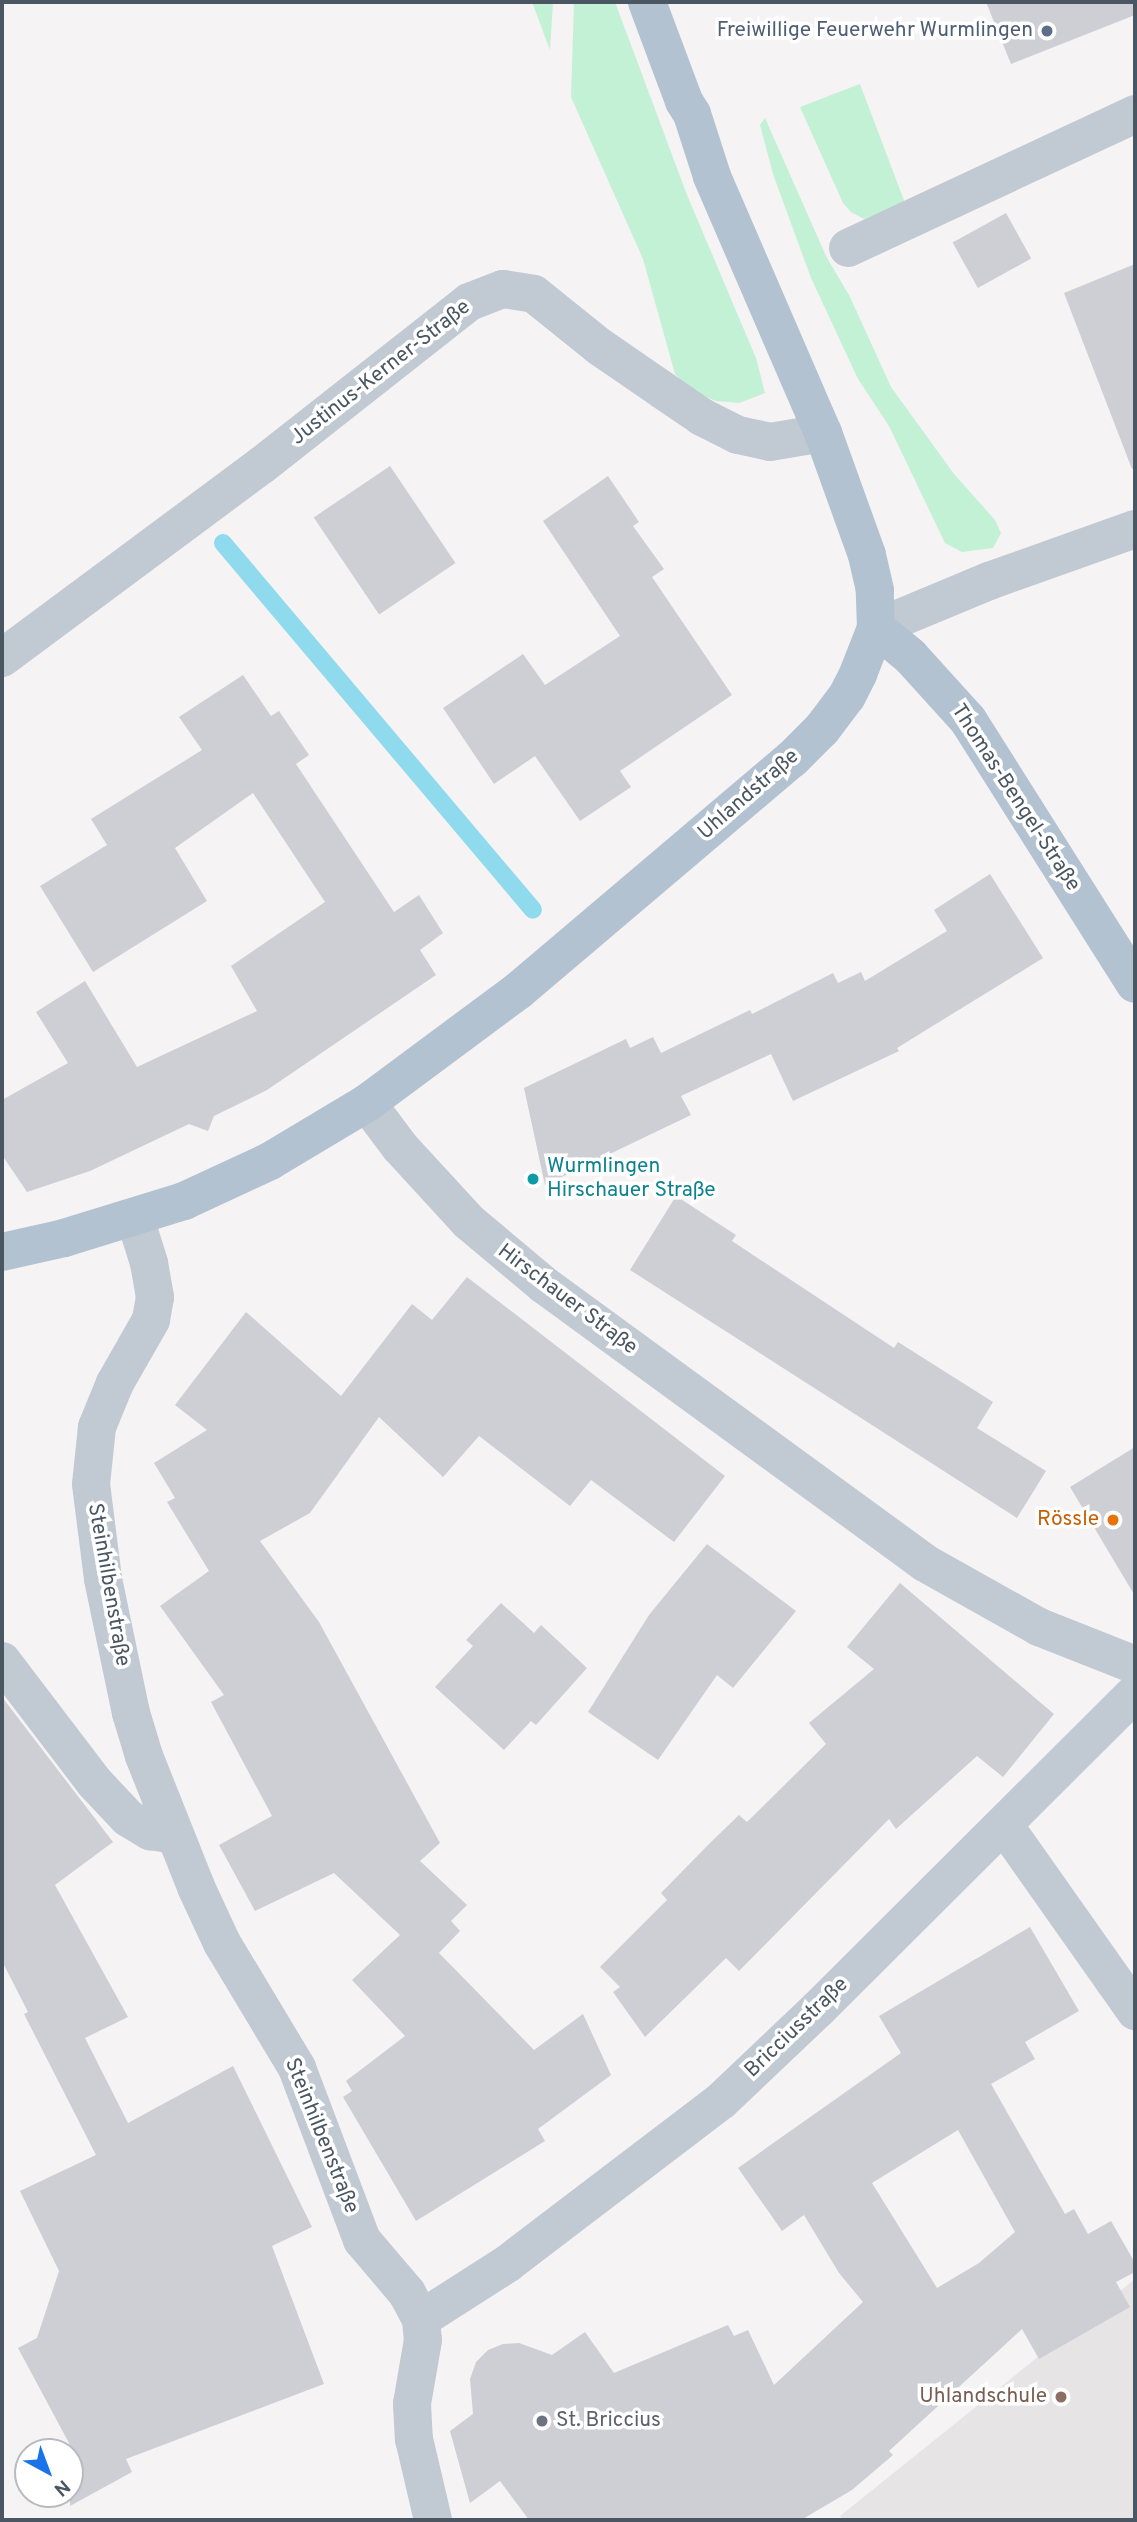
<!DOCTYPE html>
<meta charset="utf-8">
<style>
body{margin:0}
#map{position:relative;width:1137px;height:2522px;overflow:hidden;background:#f5f3f3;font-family:Overpass,sans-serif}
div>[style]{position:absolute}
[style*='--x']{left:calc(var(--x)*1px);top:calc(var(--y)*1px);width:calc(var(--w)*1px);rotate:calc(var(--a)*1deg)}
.education>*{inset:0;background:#e6e4e5}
.green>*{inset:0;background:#c3f1d5}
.stream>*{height:18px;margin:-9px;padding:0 9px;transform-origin:9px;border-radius:9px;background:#90daee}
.building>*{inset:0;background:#cdcfd5;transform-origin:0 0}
.minor>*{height:38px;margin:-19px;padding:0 19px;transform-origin:19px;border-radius:19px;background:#c1cad2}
.major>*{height:38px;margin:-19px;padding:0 19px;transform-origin:19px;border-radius:19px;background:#b3c2d1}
.dots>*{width:19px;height:19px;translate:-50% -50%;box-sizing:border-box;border:4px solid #fff;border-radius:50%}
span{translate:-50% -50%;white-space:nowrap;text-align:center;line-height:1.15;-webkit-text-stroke:7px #fff;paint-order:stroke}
.service-label{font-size:21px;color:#4e5e75}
.right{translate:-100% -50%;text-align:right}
.street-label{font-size:21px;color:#4a5661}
.culture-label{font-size:21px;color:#0d838f}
.left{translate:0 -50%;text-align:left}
.food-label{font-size:21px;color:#c56008}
.education-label{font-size:21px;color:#785e54}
.worship-label{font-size:21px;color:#5b616d}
.frame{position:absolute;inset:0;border:4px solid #4a5661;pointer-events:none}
.north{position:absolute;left:14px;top:2438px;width:70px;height:70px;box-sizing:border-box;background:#fff;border:2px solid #b7bbc0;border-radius:50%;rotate:139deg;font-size:19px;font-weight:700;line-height:28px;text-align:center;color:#4a5661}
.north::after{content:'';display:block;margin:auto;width:24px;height:32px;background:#1a73e8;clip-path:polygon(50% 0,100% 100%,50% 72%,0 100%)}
</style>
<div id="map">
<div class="education">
<i style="clip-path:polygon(1135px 2279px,1135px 2520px,843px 2520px,840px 2516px)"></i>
</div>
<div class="green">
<i style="clip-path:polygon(532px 2px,553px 2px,550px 50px)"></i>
<i style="clip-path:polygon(574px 2px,615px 2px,687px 195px,756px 358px,765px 393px,739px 403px,716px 401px,689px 390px,675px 374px,643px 259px,571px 97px)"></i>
<i style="clip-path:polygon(860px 84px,905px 203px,864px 219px,851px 212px,843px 203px,800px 107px)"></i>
<i style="clip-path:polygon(765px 118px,826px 256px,850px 297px,891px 387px,954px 474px,995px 520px,1001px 533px,993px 548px,962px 552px,945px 543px,889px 426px,858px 379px,811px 278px,773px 174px,760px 125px)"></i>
</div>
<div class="stream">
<i style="--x:223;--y:543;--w:480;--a:49.8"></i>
</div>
<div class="building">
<i style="clip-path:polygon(986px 2px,1135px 2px,1135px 15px,1011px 64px)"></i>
<i style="left:1006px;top:213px;width:52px;height:61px;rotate:61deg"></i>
<i style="clip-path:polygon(1135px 264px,1135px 468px,1132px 469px,1064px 293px)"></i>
<i style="left:390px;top:466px;width:117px;height:92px;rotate:56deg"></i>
<i style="clip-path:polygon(608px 476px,639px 522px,633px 526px,664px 569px,652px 577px,732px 695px,620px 771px,631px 787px,580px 821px,535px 756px,494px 784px,443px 708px,523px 654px,545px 685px,620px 636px,543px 521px)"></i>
<i style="clip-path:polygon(243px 675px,271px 716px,279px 711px,309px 755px,296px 764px,394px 912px,419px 895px,443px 933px,420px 950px,436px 975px,267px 1090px,214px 1116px,208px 1131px,189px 1124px,90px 1171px,27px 1192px,2px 1155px,2px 1100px,68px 1063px,36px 1012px,85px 981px,137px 1067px,257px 1011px,231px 966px,325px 902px,253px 793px,175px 848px,207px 901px,93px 972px,40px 886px,107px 845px,91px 819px,202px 750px,179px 717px)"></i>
<i style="clip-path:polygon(990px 874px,1043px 958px,897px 1048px,899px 1051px,793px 1101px,771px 1054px,681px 1096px,691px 1115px,545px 1185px,524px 1088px,626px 1039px,630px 1048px,653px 1037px,661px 1053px,750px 1010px,752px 1014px,833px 973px,838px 983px,861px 972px,865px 981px,947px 931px,934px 910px)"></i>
<i style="clip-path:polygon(676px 1196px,736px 1235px,732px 1241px,894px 1348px,898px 1342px,993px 1402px,977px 1428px,1046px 1471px,1017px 1518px,630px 1270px)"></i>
<i style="clip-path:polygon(467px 1277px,725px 1476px,674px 1542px,591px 1480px,570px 1506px,479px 1436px,443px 1477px,379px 1417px,310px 1513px,260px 1541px,319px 1622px,440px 1843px,420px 1861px,467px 1905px,451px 1921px,460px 1931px,439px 1953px,534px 2050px,583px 2014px,611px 2075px,538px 2129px,545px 2141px,416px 2221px,343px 2097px,352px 2091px,346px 2081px,405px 2036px,352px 1980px,400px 1935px,334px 1873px,255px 1911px,219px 1845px,272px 1816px,211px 1702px,224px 1695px,160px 1606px,209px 1571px,167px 1502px,175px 1498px,154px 1463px,207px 1430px,175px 1405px,246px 1312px,341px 1396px,412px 1304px,432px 1320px)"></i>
<i style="clip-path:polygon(1135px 1447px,1135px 1596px,1070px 1487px)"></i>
<i style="clip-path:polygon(707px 1544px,796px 1611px,733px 1688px,717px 1675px,658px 1760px,588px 1712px,649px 1615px)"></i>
<i style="clip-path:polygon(900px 1583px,1054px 1714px,1003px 1777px,977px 1756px,896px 1829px,889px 1819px,739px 1971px,726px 1958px,645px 2037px,613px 1992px,620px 1987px,600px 1967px,667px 1900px,661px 1893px,710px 1843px,739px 1815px,747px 1822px,826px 1744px,809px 1723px,874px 1669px,847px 1647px)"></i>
<i style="clip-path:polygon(501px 1603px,534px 1633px,541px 1625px,587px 1668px,536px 1725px,531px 1721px,504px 1750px,435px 1687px,473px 1646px,466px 1640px)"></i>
<i style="clip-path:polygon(2px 1697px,113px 1842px,55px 1885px,128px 2017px,85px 2038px,128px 2123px,233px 2066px,312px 2227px,272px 2246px,324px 2384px,126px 2459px,132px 2472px,70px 2506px,70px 2445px,18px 2348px,37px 2338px,59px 2271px,20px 2191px,96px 2155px,24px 2014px,28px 2012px,2px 1961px)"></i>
<i style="clip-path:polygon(evenodd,1030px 1927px,1079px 2011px,1025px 2042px,1035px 2059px,991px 2084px,1065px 2214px,1074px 2209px,1088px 2234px,1111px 2221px,1135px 2263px,1135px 2272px,1116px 2282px,1130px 2307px,1039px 2359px,1022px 2329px,889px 2451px,893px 2455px,852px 2490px,801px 2520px,529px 2520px,500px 2481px,470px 2503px,450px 2431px,473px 2414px,470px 2379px,476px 2362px,488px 2350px,503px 2344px,519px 2343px,552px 2355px,585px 2332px,614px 2373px,728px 2325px,734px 2336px,748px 2330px,774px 2385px,863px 2302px,839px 2273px,804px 2215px,782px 2231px,738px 2168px,901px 2053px,879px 2016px,1030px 1927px,958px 2130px,1015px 2232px,979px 2263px,937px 2288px,872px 2183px,958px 2130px)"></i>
</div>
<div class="minor">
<i style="--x:848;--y:248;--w:317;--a:-25"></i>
<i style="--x:876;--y:628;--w:122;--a:-22.6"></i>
<i style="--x:989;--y:581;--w:155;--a:-19.6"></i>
<i style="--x:2;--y:658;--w:324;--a:-36.6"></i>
<i style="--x:262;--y:465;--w:263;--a:-38.2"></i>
<i style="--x:469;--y:302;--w:36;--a:-21"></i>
<i style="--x:503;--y:289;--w:31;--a:9"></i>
<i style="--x:534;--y:294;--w:85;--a:38.8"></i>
<i style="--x:600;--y:347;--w:74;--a:34.5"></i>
<i style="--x:661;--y:389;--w:50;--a:34.3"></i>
<i style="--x:702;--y:417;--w:40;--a:26.6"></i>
<i style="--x:738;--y:435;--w:33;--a:12"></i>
<i style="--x:770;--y:442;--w:54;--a:-9.6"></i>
<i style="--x:367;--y:1103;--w:55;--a:53.1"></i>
<i style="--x:400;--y:1147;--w:102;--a:47.4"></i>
<i style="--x:469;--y:1222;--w:98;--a:40"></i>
<i style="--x:544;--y:1285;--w:472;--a:36.1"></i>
<i style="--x:925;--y:1563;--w:131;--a:29.3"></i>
<i style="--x:1039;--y:1627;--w:103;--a:21.6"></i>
<i style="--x:135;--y:1218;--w:47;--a:72.7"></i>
<i style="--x:149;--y:1263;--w:35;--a:80"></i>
<i style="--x:155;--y:1297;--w:23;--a:100"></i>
<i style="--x:151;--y:1320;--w:73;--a:119.7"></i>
<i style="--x:115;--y:1383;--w:48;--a:112.2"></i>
<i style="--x:97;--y:1427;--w:57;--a:96"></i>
<i style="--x:91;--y:1484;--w:96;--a:82.8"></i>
<i style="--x:103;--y:1579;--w:137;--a:78.2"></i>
<i style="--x:131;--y:1713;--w:45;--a:73.2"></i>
<i style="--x:144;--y:1756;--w:141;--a:68.3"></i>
<i style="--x:196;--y:1887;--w:62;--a:65.1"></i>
<i style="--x:222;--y:1943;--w:146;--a:59"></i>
<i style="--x:297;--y:2068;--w:184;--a:69.3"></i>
<i style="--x:362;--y:2240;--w:70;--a:49.7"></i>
<i style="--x:407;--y:2293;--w:30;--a:62"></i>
<i style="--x:421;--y:2319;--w:21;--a:85"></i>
<i style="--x:423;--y:2340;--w:65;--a:99.8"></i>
<i style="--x:412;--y:2404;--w:35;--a:87"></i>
<i style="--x:414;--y:2439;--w:83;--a:76.8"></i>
<i style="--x:2;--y:1661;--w:153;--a:52.7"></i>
<i style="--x:95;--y:1783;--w:48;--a:46.7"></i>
<i style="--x:128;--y:1818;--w:26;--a:31"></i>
<i style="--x:150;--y:1831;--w:24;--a:9"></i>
<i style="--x:1004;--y:1825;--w:228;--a:54.8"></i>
<i style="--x:421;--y:2319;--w:102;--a:-32.6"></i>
<i style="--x:507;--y:2264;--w:269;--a:-37.3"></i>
<i style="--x:721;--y:2101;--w:134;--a:-43.5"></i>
<i style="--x:818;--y:2009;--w:448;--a:-44.9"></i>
</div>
<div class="major">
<i style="--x:876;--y:628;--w:44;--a:39.5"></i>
<i style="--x:910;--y:656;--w:86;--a:47.8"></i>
<i style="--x:968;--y:720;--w:312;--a:57.7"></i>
<i style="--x:2;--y:1252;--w:64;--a:-12.7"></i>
<i style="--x:64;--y:1238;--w:126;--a:-17.1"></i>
<i style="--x:184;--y:1201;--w:95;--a:-24.9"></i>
<i style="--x:270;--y:1161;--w:113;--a:-30.9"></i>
<i style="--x:367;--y:1103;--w:188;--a:-36.6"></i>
<i style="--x:518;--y:991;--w:359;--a:-40.3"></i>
<i style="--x:792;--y:759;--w:42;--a:-45"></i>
<i style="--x:822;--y:729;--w:41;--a:-52.9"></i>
<i style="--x:847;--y:696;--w:25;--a:-63"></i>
<i style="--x:858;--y:674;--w:49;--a:-68.6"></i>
<i style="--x:876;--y:628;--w:38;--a:-92"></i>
<i style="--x:875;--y:590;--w:36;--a:-103"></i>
<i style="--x:867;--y:555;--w:130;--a:-109.8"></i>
<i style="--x:823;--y:433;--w:280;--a:-113.4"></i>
<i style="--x:712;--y:176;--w:65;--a:-107.9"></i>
<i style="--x:692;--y:114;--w:15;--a:-122"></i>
<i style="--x:684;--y:101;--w:106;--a:-110.5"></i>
</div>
<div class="dots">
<i style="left:1047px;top:31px;background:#5c6f8a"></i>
<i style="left:533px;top:1179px;background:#0f9aa8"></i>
<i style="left:1113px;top:1520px;background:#e8710a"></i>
<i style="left:1061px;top:2397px;background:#8d6e63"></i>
<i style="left:542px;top:2421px;background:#6b7280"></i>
</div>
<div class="service-label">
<span class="right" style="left:1033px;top:31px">Freiwillige Feuerwehr Wurmlingen</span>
</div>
<div class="street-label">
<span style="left:381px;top:373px;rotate:-38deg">Justinus-Kerner-Straße</span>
<span style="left:749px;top:795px;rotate:-41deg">Uhlandstraße</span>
<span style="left:1015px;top:798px;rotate:57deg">Thomas-Bengel-Straße</span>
<span style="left:567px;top:1300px;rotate:37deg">Hirschauer Straße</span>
<span style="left:108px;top:1585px;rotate:80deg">Steinhilbenstraße</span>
<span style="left:797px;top:2028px;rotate:-44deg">Bricciusstraße</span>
<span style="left:321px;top:2136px;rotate:68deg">Steinhilbenstraße</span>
</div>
<div class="culture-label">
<span class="left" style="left:547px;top:1179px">Wurmlingen<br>Hirschauer Straße</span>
</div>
<div class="food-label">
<span class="right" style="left:1099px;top:1520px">Rössle</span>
</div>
<div class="education-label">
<span class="right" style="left:1047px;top:2397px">Uhlandschule</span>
</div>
<div class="worship-label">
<span class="left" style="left:556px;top:2421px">St. Briccius</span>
</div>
<div class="frame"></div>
<div class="north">N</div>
</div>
